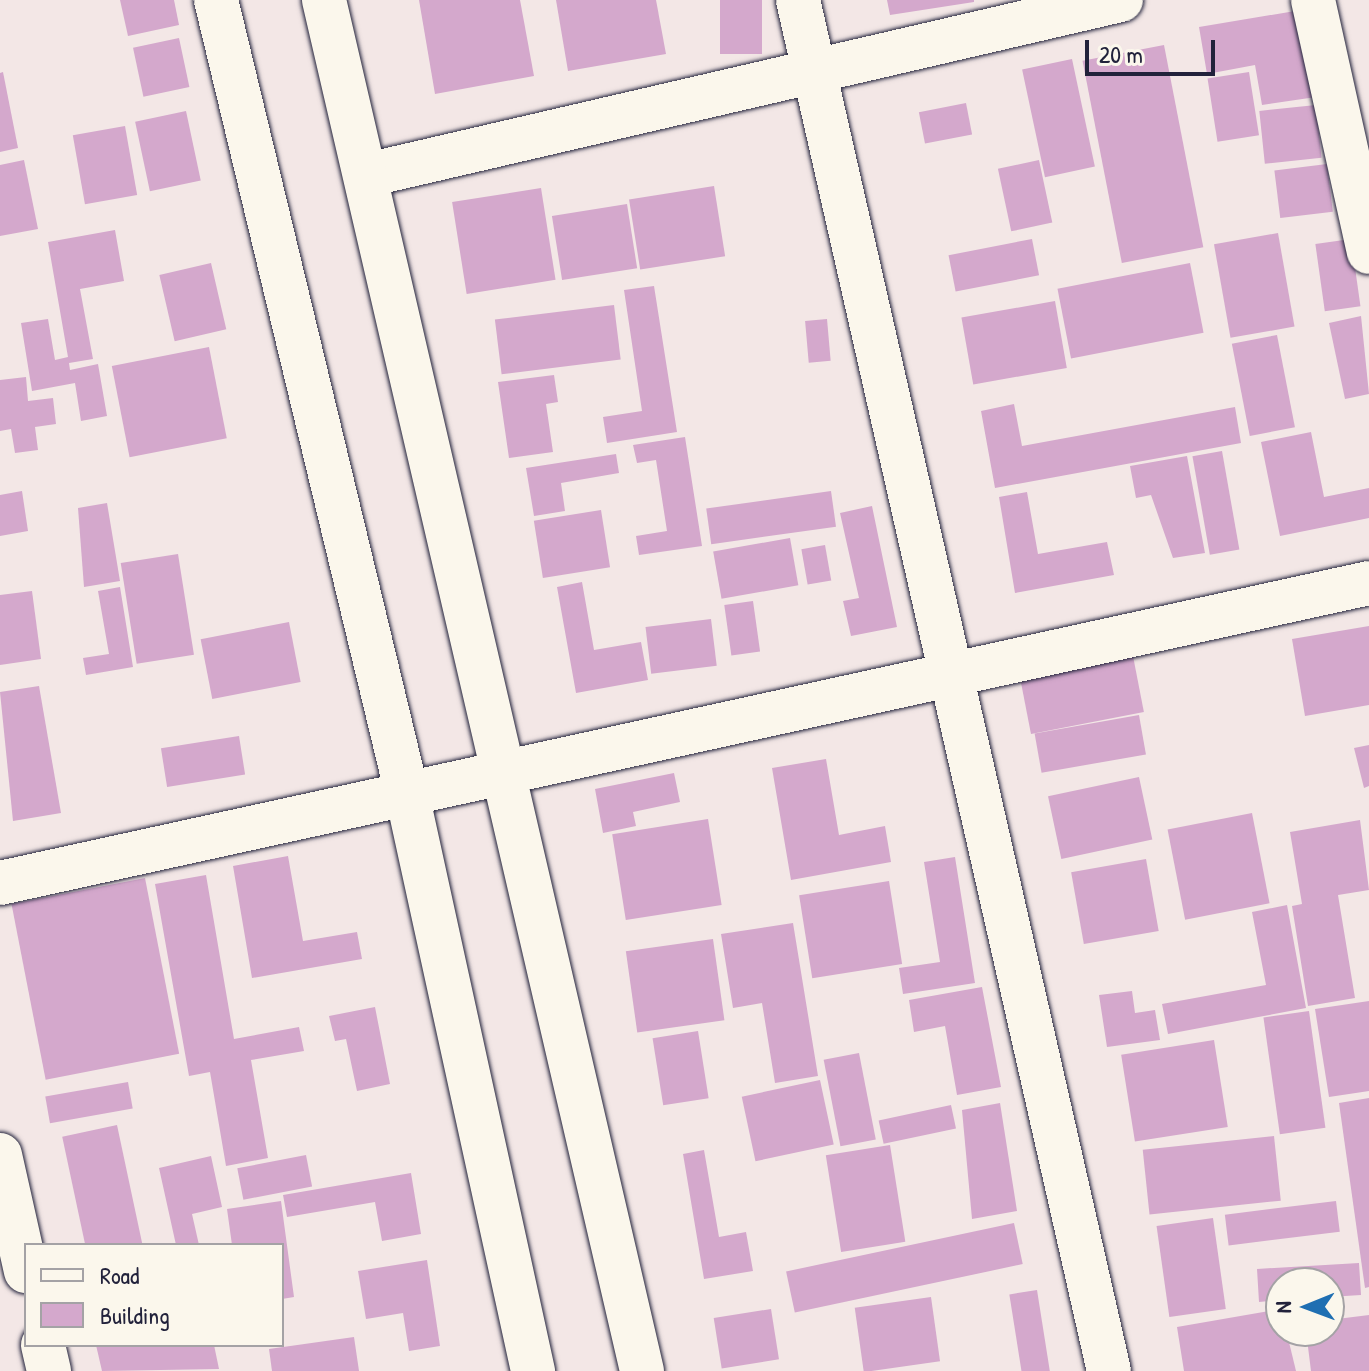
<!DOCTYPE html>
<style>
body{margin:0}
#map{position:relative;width:1369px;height:1371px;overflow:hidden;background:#f3e7e6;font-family:"Patrick Hand",sans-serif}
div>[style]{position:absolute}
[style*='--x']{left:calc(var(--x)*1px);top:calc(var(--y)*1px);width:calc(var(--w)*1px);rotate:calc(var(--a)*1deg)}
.building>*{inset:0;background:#d4a8cc;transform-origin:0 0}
.roads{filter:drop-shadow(0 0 2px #22223b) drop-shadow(0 0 2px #22223b)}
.street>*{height:44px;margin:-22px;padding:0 22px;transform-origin:22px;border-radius:22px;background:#fbf7ec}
.secondary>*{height:44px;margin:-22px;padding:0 22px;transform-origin:22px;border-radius:22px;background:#fbf7ec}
span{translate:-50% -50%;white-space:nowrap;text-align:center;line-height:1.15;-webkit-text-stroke:7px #fbf7ec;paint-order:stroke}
.legend{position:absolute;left:24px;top:1243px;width:260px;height:104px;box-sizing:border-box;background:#fbf7ec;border:2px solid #a4a2a5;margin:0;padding:10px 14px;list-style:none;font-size:24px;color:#22223b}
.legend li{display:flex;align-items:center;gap:16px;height:40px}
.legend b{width:40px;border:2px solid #a4a2a5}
.north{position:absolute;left:1265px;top:1267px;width:80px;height:80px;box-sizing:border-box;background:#fbf7ec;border:2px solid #a4a2a5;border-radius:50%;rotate:269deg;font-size:22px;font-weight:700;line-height:32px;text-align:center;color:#22223b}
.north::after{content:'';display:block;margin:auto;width:28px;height:36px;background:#1f6fb2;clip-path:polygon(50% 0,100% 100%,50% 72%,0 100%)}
.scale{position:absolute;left:1085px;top:40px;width:130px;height:36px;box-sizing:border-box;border:4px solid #22223b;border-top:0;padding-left:10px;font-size:24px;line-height:28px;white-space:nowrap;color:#22223b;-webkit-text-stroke:6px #fbf7ec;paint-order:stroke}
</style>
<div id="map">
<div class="building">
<i style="clip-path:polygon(120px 0,174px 0,179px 25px,128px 36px)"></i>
<i style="clip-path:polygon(419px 0,520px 0,534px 76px,435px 94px)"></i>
<i style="clip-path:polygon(556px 0,656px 0,666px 54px,568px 71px)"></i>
<i style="left:720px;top:0;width:42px;height:54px"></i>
<i style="clip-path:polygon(887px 0,974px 0,974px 2px,890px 15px)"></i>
<i style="clip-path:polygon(1301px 10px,1316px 97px,1262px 105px,1255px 65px,1207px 74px,1199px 27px)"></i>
<i style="left:179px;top:38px;width:50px;height:47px;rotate:78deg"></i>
<i style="left:1164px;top:45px;width:206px;height:83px;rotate:79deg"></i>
<i style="left:1072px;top:59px;width:110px;height:51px;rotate:78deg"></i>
<i style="clip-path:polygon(3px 72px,18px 148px,0 152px,0 73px)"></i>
<i style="left:1249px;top:72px;width:64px;height:42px;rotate:81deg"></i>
<i style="left:966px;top:103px;width:32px;height:48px;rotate:79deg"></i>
<i style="left:1316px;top:105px;width:53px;height:57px;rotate:84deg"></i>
<i style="left:186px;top:111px;width:71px;height:52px;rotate:78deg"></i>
<i style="left:125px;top:126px;width:70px;height:53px;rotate:80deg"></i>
<i style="clip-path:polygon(24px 160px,38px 229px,0 236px,0 165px)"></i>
<i style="left:1039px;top:160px;width:64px;height:42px;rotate:78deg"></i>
<i style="left:1327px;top:164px;width:48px;height:53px;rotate:83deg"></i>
<i style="left:714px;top:186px;width:71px;height:86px;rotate:81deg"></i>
<i style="left:541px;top:188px;width:93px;height:90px;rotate:81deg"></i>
<i style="left:627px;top:204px;width:65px;height:76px;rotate:81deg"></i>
<i style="clip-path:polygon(115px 230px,124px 281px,80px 289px,93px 359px,69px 363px,70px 370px,98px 364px,107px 416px,81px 421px,75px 383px,32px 391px,21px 323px,48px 319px,55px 360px,68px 357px,48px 242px)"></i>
<i style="left:1278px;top:233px;width:95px;height:65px;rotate:80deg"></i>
<i style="left:1032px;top:239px;width:37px;height:85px;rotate:79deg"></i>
<i style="left:1351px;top:239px;width:68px;height:36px;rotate:82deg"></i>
<i style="left:211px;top:263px;width:68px;height:53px;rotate:77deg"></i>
<i style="left:1190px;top:263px;width:71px;height:135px;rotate:79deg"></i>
<i style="clip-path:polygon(654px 286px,677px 432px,607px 443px,603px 417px,642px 411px,624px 290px)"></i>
<i style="left:1055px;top:301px;width:68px;height:95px;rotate:80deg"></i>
<i style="left:614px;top:305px;width:55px;height:120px;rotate:83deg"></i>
<i style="clip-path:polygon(1361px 316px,1369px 394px,1345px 399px,1329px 323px)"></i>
<i style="left:827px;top:319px;width:42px;height:22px;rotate:85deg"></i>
<i style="left:1277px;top:335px;width:94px;height:46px;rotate:79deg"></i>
<i style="left:209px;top:347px;width:93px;height:99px;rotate:79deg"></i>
<i style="clip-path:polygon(554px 375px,558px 402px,546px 404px,553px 452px,509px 458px,498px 382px)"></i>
<i style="clip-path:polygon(26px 377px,28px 401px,53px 398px,56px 424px,35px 427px,38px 450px,15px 453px,11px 429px,0 431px,0 380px)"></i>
<i style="clip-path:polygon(1014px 404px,1022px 446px,1235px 407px,1241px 443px,995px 488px,981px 411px)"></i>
<i style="clip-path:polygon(1311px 432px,1324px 497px,1369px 488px,1369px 518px,1280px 536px,1261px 442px)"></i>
<i style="clip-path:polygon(685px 437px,702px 546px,639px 555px,636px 536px,667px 531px,656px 460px,637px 463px,633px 445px)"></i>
<i style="left:1222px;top:451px;width:100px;height:30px;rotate:80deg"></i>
<i style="clip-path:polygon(616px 454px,619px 473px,561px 483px,565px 511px,534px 516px,526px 468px)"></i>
<i style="clip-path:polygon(1187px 456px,1205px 553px,1173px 558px,1151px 495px,1136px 498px,1130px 466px)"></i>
<i style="clip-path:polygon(22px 491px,28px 531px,0 536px,0 495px)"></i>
<i style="left:831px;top:491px;width:36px;height:126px;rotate:82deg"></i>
<i style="clip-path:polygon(1027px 492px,1038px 554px,1107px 542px,1114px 575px,1015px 593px,999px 497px)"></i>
<i style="clip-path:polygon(107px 503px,120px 581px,84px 587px,78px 508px)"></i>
<i style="clip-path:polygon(872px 506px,897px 627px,851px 636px,843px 601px,859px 598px,840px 513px)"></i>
<i style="left:601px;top:510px;width:58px;height:68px;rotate:81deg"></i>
<i style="left:790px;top:538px;width:48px;height:78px;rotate:80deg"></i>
<i style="left:825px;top:545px;width:36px;height:24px;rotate:80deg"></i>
<i style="left:178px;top:554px;width:102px;height:58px;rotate:81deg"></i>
<i style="clip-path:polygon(582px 582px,594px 650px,641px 642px,648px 680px,576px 693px,557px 587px)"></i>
<i style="clip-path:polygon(120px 587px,133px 667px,86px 675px,83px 658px,109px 654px,98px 591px)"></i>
<i style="clip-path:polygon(32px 591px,41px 659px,0 665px,0 595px)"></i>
<i style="left:753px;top:601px;width:51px;height:29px;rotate:82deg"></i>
<i style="left:711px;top:619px;width:47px;height:66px;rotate:83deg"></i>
<i style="left:289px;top:622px;width:61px;height:90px;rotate:79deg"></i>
<i style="clip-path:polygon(1369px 626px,1369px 705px,1305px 716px,1292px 639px)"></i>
<i style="left:1133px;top:656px;width:57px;height:115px;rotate:79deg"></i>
<i style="clip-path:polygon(39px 686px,61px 813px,13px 821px,0 692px)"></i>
<i style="left:1139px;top:715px;width:40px;height:106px;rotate:80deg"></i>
<i style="left:239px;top:736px;width:39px;height:79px;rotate:81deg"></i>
<i style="clip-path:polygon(1369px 745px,1369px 786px,1364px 788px,1354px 748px)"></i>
<i style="clip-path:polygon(826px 759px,839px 835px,885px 826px,891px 862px,791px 880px,772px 768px)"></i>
<i style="clip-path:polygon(674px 773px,680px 802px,633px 812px,636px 826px,603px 833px,595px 789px)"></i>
<i style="left:1139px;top:777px;width:64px;height:93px;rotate:78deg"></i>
<i style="left:1252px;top:813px;width:92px;height:86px;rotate:79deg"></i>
<i style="left:708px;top:819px;width:87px;height:97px;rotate:81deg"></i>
<i style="clip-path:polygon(1360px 820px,1369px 890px,1338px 895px,1355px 998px,1308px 1006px,1292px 906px,1302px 904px,1290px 832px)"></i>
<i style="clip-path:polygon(288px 856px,303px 941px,357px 932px,362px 959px,252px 978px,233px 866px)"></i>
<i style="clip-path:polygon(955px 857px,975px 983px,903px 994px,899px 968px,940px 962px,924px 862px)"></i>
<i style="left:1146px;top:859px;width:73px;height:76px;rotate:80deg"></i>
<i style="clip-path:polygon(206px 875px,234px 1039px,299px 1027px,304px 1051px,251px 1060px,268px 1158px,226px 1166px,210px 1072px,189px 1076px,155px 884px)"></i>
<i style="left:145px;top:878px;width:179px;height:136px;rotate:79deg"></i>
<i style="left:889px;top:881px;width:84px;height:91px;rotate:81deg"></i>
<i style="clip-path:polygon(1287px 905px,1306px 1008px,1168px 1034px,1162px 1004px,1266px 985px,1252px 912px)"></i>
<i style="clip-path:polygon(793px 923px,818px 1076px,775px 1083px,762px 1003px,733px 1008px,721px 934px)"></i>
<i style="left:713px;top:939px;width:82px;height:88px;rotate:82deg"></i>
<i style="clip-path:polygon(982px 987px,1001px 1087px,957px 1095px,945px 1026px,914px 1032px,909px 1000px)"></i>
<i style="clip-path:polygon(1132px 991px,1135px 1013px,1155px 1010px,1160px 1040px,1107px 1047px,1099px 995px)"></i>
<i style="clip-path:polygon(1369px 1001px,1369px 1091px,1329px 1097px,1315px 1009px)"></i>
<i style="clip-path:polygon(375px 1007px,390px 1084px,357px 1091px,346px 1039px,335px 1041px,329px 1016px)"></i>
<i style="left:1309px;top:1011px;width:118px;height:46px;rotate:82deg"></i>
<i style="left:698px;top:1031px;width:68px;height:46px;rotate:81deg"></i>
<i style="left:1214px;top:1040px;width:88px;height:94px;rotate:81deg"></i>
<i style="left:859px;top:1053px;width:88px;height:36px;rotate:79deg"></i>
<i style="left:820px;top:1080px;width:66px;height:80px;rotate:78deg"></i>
<i style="left:128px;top:1082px;width:27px;height:84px;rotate:80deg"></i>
<i style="clip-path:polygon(1369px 1098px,1369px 1287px,1365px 1288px,1339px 1103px)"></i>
<i style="clip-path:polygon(1000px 1103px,1017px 1211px,972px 1219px,962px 1110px)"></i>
<i style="left:951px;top:1105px;width:24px;height:74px;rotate:78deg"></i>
<i style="left:117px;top:1125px;width:123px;height:56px;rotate:78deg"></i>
<i style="left:1274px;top:1136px;width:65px;height:132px;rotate:84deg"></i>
<i style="left:890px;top:1145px;width:98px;height:65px;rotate:81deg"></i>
<i style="clip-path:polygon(704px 1150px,719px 1237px,746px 1232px,753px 1271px,704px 1279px,683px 1154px)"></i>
<i style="left:306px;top:1155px;width:32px;height:70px;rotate:79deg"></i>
<i style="clip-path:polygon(211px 1156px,222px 1207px,192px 1214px,199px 1245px,176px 1245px,159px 1168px)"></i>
<i style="clip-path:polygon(411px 1173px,421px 1234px,382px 1241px,375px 1202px,287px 1217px,283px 1195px)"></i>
<i style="clip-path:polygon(281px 1201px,294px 1297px,282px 1299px,282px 1245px,232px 1245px,227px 1209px)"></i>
<i style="left:1336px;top:1201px;width:31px;height:112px;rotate:83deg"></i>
<i style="left:1213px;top:1218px;width:92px;height:57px;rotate:82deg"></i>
<i style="left:1014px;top:1223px;width:42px;height:233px;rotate:78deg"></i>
<i style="clip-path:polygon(427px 1260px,440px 1346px,409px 1351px,403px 1313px,366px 1319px,358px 1271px)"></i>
<i style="clip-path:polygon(1359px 1263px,1361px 1295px,1329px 1297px,1329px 1283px,1281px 1283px,1281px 1300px,1259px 1302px,1257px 1269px)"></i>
<i style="left:1037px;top:1290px;width:82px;height:28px;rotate:81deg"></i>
<i style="left:931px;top:1297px;width:65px;height:77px;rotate:82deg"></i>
<i style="left:771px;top:1309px;width:51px;height:58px;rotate:81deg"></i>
<i style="clip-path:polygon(1281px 1309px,1296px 1371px,1184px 1371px,1177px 1327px)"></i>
<i style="clip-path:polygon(1369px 1315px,1369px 1371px,1311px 1371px,1306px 1331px,1329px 1331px,1329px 1320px)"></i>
<i style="clip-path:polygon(354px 1337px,359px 1371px,272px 1371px,269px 1349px)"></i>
<i style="clip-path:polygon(96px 1345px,214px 1345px,219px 1369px,102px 1371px)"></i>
</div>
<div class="roads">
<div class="street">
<i style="--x:798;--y:0;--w:1406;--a:77.22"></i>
<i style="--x:1313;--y:0;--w:258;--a:77.5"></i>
<i style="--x:367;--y:175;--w:774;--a:-13.07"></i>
<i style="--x:0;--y:883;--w:1401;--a:-12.36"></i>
<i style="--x:0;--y:1155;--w:119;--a:77.4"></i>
<i style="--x:43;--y:1345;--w:27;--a:77"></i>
</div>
<div class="secondary">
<i style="--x:216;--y:0;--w:817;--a:76.47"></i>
<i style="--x:407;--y:794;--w:591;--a:77.68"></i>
<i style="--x:324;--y:0;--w:1407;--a:76.94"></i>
</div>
</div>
<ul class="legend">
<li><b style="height:10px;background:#fbf7ec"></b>Road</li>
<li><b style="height:22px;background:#d4a8cc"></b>Building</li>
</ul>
<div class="north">N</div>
<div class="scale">20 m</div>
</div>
